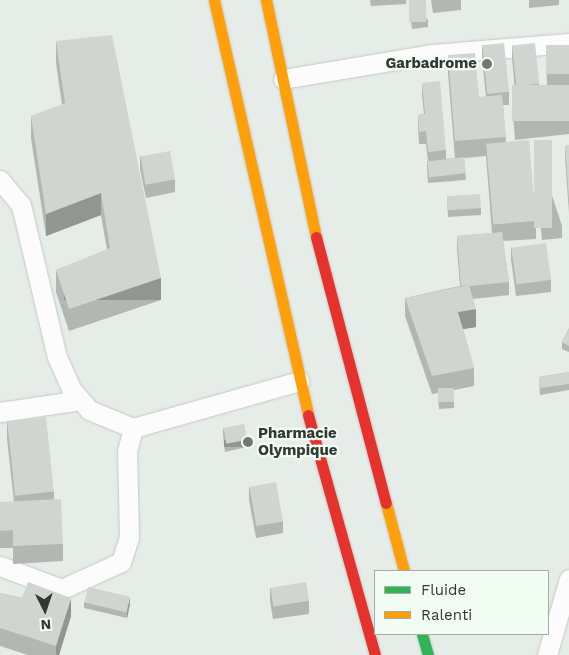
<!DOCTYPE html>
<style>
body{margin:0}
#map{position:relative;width:569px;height:655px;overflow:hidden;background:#e6ece7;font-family:"Work Sans",sans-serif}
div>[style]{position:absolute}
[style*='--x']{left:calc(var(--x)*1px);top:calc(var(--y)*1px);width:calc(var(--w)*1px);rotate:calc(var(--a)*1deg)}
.roads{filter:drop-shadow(0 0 1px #c4c9c5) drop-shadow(0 0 1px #c4c9c5)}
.street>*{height:19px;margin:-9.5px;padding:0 9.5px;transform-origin:9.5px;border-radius:9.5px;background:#fbfcfb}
.fast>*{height:11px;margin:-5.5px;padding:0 5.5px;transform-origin:5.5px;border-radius:5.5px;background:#30b455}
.slow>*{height:11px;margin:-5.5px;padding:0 5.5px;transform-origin:5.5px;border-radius:5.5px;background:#ff9f0a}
.jam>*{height:11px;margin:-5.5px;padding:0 5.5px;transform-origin:5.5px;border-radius:5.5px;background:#e5322d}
.wall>*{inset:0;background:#b3b7b4}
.shaded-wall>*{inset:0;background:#929592;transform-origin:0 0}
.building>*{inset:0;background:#d0d5d1;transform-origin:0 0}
.dots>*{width:14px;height:14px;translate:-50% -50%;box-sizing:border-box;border:2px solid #f1fcf2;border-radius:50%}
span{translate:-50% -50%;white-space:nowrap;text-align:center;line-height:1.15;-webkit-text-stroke:4.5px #f1fcf2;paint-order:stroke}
.poi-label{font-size:15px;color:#343834;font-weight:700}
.right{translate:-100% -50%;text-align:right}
.left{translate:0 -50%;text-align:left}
.legend{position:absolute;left:374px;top:570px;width:175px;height:65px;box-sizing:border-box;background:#f1fcf2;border:1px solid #a5aea6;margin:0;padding:6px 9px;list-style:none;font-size:15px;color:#343834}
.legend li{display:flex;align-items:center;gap:10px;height:25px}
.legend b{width:25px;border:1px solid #a5aea6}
.north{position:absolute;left:20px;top:585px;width:50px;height:50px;-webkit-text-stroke:4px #f1fcf2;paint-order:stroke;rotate:176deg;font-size:14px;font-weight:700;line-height:20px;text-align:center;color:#343834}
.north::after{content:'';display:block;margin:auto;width:18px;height:22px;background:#343834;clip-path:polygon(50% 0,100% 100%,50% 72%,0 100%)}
</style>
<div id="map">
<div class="roads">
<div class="street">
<i style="--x:283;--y:79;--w:152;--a:-9.5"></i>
<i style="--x:433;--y:54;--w:136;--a:-4.6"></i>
<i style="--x:0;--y:180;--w:33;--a:50"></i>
<i style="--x:21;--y:205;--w:156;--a:76.7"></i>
<i style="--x:57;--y:357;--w:35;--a:66"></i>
<i style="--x:71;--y:389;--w:28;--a:49"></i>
<i style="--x:89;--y:410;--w:48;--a:22.2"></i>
<i style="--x:0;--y:412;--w:81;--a:-8.5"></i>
<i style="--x:0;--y:566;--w:66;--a:20.4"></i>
<i style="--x:62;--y:589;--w:65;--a:-24.6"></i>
<i style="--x:121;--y:562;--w:26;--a:-72"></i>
<i style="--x:129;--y:537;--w:86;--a:-91.3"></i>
<i style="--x:127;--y:451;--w:24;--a:-75"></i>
<i style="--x:133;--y:428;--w:173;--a:-15.8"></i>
<i style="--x:547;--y:655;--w:79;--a:-73.9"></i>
</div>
<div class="fast">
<i style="--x:422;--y:634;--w:22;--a:74"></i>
</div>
<div class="slow">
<i style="--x:214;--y:0;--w:426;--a:77.2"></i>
<i style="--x:266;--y:0;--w:242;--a:78.1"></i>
<i style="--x:386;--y:503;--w:70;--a:75.2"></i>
</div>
<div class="jam">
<i style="--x:316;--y:237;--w:275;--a:75.3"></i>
<i style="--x:308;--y:415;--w:249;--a:74.4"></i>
</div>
</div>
<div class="wall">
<i style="clip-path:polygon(370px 0,406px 0,406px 4px,371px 6px)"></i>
<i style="clip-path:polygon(409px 0,428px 20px,428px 27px,412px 29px)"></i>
<i style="clip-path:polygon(431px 0,461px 0,461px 10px,433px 13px)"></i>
<i style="clip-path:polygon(529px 0,559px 0,559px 5px,529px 8px)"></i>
<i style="clip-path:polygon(56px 41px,161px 300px,69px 331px,56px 292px,56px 270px,107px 250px,101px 215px,46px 236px,31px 138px,31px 116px,62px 105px,56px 63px)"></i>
<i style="clip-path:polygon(482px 45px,509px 92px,509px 105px,503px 105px,506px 142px,536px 221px,536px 239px,503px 241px,509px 282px,509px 295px,473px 299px,476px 327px,463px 329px,474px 368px,474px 386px,454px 390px,454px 408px,439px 409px,438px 393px,432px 394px,405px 316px,405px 298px,460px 286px,457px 249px,457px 236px,492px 233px,486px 156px,464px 158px,466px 180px,428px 183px,427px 167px,427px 161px,428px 161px,426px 144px,419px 144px,418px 127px,418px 115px,424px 114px,422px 96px,422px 83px,446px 150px,446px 159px,455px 158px,448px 73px,448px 55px,479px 97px,486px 97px,482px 58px)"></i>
<i style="clip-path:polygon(512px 45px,539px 84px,539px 88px,547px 87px,546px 46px,569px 45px,569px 134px,515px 140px,512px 103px,512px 90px,515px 90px,512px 58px)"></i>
<i style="clip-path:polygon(534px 140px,562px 226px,562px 238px,542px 240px,534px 153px)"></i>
<i style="clip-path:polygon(569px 145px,569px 213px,565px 158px,565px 146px)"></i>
<i style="clip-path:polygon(140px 156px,175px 180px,175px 192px,146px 198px,140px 169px)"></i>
<i style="clip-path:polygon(447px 197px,481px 208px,481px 215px,448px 217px)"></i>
<i style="clip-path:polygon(511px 247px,551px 280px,551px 292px,516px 296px,511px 259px)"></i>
<i style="clip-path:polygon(569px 328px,569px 352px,562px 349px,562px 342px)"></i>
<i style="clip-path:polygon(569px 372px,569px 390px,540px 395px,539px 377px)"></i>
<i style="clip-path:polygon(7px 421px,54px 492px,54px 500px,63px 544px,63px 561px,13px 564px,13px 548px,0 548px,0 502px,14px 502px,7px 439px)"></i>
<i style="clip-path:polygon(223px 428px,247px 447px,225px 452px,223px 435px)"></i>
<i style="clip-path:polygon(249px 487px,283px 521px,283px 533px,256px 538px,249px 500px)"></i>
<i style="clip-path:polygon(270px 588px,309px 601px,309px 614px,273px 619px,270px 601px)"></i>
<i style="clip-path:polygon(0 593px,22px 598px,71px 616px,59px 655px,28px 655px,0 646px)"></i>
<i style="clip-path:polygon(84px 602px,130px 604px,127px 618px,84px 608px)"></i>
</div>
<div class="shaded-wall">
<i style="clip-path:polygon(101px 193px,101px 215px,46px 236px,46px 214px)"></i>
<i style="left:161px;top:278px;width:22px;height:97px;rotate:90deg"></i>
<i style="clip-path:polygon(476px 309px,476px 327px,458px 330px,458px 312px)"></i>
<i style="left:247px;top:440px;width:7px;height:23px;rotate:90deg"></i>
<i style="clip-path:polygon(130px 597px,130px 604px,127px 618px,127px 612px)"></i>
<i style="clip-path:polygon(71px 598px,71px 616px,59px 655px,56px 655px,56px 646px)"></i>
</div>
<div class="building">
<i style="left:409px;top:0;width:17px;height:22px"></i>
<i style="clip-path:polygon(112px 35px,161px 278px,69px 309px,56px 270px,110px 248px,101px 193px,46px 214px,31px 116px,65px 103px,56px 41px)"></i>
<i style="left:504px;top:43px;width:49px;height:22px;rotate:84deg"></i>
<i style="left:535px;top:43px;width:41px;height:23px;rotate:84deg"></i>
<i style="left:569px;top:45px;width:29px;height:23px;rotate:90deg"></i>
<i style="clip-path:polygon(475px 53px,479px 97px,502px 95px,506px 137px,455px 141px,448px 55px)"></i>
<i style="clip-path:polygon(440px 81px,446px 150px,428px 152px,426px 131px,419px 132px,418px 115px,425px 114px,422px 83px)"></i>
<i style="left:569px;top:85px;width:36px;height:57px;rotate:90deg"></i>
<i style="left:529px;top:140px;width:81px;height:43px;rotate:85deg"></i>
<i style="left:534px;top:140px;width:18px;height:88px"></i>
<i style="clip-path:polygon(569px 145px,569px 200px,565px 146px)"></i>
<i style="left:170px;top:151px;width:29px;height:30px;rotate:80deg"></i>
<i style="left:464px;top:157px;width:16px;height:37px;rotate:83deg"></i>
<i style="left:480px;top:194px;width:14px;height:33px;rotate:86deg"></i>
<i style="clip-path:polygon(502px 232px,509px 282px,469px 286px,469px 285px,461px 286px,457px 236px)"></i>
<i style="left:546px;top:243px;width:37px;height:35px;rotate:82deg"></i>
<i style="clip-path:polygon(469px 285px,476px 309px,458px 312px,474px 368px,432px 376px,405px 298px)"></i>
<i style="clip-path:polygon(569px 328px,569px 346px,562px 342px)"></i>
<i style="clip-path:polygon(569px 372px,569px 384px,540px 388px,539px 377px)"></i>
<i style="left:454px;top:388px;width:14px;height:16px;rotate:90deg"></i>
<i style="left:46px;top:417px;width:75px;height:39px;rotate:84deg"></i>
<i style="left:244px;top:424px;width:16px;height:21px;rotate:79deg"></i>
<i style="left:276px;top:482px;width:40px;height:27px;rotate:80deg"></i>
<i style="clip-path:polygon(61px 499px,63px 544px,13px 546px,13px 530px,0 531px,0 502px)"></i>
<i style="clip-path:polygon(28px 582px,71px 598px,56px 646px,0 628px,0 593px,22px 598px)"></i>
<i style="left:306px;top:582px;width:19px;height:36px;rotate:81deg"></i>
<i style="left:88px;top:587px;width:43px;height:16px;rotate:13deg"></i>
</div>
<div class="dots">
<i style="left:487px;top:64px;background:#727773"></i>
<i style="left:248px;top:442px;background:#727773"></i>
</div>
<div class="poi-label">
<span class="right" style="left:477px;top:64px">Garbadrome</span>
<span class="left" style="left:258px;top:442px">Pharmacie<br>Olympique</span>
</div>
<ul class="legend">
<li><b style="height:6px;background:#30b455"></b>Fluide</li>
<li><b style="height:6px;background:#ff9f0a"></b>Ralenti</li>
</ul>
<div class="north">N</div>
</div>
